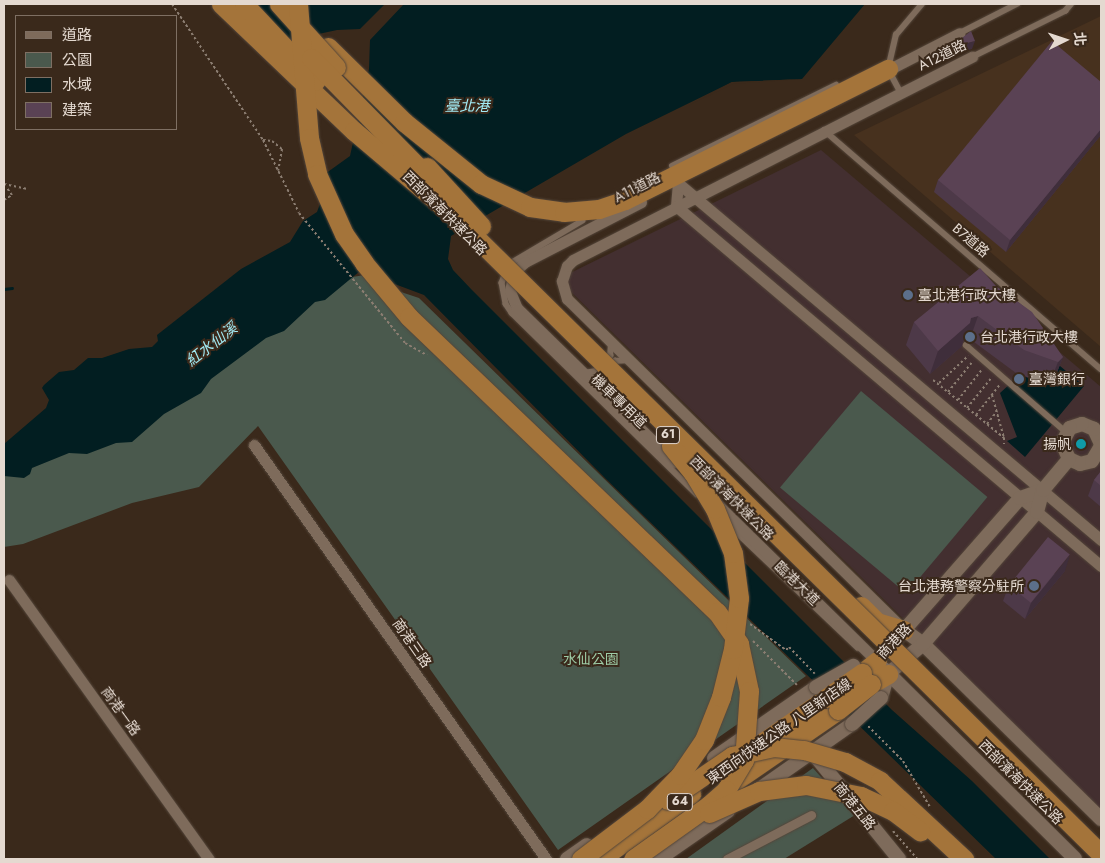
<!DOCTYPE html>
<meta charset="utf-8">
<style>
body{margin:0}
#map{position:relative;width:1105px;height:863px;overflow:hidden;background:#3a291b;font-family:Jost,"Noto Sans TC",sans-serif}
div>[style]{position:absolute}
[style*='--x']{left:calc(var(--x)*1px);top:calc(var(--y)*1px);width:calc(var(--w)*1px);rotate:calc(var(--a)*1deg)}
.commercial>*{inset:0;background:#432f30}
.built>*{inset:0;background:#47311e}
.green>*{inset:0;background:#4a594d;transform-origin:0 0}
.water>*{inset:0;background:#021e21}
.pier>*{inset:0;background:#3a291b}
.stream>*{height:3px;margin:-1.5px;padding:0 1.5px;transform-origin:1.5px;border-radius:1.5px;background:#021e21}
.path>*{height:2px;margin-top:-1px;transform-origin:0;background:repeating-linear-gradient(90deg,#8c7e72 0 2.5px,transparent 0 5px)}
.roads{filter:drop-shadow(0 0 1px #54463a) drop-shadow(0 0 1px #54463a)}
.service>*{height:5.5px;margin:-2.75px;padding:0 2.75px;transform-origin:2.75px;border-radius:2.75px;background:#7e6b5b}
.pedestrian>*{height:9px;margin:-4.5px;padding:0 4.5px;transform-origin:4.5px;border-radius:4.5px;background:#7e6b5b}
.minor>*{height:11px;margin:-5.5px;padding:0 5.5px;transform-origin:5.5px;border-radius:5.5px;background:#7e6b5b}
.tertiary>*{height:14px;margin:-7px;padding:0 7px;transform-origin:7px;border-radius:7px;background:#7e6b5b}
.trunk>*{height:19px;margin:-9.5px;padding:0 9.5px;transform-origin:9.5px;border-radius:9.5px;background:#a4743a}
.bridges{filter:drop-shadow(0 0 1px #54463a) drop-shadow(0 0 1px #54463a)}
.tertiary-bridge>*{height:14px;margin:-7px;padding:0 7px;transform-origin:7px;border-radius:7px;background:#7e6b5b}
.trunk-bridge>*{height:19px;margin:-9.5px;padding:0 9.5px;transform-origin:9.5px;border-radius:9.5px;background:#a4743a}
.wall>*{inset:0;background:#4d3948}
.shaded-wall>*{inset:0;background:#3f2e3b}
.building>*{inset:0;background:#5a4254;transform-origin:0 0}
.dots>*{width:14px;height:14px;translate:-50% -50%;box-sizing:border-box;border:2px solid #3a291b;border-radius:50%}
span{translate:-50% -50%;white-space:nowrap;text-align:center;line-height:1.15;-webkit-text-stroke:4px #3a291b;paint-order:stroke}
.shield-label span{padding:1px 4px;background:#3a291b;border:1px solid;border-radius:4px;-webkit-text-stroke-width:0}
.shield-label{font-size:12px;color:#e4d9d0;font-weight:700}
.street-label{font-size:14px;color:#e4d9d0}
.poi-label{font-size:14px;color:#e4d9d0}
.left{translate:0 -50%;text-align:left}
.right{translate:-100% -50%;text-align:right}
.park-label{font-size:14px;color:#9ecda7}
.water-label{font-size:15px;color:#a2ebf5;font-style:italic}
.frame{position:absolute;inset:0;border:5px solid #e4d9d0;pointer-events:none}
.legend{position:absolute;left:15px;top:15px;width:162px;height:115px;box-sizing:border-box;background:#3a291b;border:1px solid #7e6f63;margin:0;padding:6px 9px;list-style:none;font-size:15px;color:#e4d9d0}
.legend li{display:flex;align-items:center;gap:10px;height:25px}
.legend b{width:25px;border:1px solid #7e6f63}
.north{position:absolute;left:1040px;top:15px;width:50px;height:50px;-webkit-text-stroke:4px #3a291b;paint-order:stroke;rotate:86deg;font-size:14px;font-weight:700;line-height:20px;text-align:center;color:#e4d9d0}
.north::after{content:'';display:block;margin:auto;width:18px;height:22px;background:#e4d9d0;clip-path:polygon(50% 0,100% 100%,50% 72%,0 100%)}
</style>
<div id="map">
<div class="commercial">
<i style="clip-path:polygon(821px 150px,1101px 387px,1101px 813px,558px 279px)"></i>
</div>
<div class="built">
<i style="clip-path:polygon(1101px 16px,1101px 347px,854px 135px)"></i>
</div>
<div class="green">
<i style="clip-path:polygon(371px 274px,389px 288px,419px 298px,806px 676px,558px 850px,258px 426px,199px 487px,132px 503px,23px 544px,4px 547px,4px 470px,346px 278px)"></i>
<i style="left:861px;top:391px;width:165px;height:126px;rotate:40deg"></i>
<i style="clip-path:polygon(813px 768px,855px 815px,784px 859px,686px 859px)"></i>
</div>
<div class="water">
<i style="clip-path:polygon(214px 4px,385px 4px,360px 29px,337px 30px,254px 48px)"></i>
<i style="clip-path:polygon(404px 4px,865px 4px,802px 79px,732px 82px,626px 134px,451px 236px,448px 259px,453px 270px,471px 289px,892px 710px,972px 781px,1050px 859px,996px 859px,606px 479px,424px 295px,360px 271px,325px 300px,315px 302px,284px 331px,266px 338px,211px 379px,201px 393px,164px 414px,132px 442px,116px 443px,87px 454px,69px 453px,32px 468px,30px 474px,24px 478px,4px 476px,4px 444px,46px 408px,49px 400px,42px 388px,44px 385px,59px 372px,74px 370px,88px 358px,102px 358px,129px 349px,152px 347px,158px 341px,157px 335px,241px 269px,290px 242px,303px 221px,317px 212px,321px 201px,318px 179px,350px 156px,369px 69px,370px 40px)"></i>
<i style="clip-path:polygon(1024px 336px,1084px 386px,1025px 457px,1007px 441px,1017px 437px,1000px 393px,1020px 375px,1049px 385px)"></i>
</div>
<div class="pier">
<i style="clip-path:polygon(802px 79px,733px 84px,688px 106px,732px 82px)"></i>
</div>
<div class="stream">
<i style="--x:4;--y:289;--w:8;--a:-7"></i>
</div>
<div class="path">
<i style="--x:172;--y:4;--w:164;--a:56.2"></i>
<i style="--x:263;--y:140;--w:81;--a:63.7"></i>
<i style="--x:299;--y:213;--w:168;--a:50.8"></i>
<i style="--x:405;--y:343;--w:25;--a:29"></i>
<i style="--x:263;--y:140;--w:9;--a:6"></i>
<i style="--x:272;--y:141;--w:13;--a:39"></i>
<i style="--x:282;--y:149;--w:22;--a:100"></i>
<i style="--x:4;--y:184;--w:24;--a:12"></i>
<i style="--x:4;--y:200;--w:9;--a:-32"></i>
<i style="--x:12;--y:195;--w:9;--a:-126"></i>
<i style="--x:933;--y:380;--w:92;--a:39.2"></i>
<i style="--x:1004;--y:438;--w:6;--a:90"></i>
<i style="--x:939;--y:383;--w:40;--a:-43"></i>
<i style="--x:948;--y:392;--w:40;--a:-51"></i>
<i style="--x:992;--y:395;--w:45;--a:74.4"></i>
<i style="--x:958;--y:400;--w:39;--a:-52"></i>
<i style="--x:967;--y:408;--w:40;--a:-51"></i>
<i style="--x:976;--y:415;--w:39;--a:-52"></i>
<i style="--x:987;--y:424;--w:16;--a:-52"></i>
<i style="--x:750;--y:624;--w:44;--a:35.8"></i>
<i style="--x:786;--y:650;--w:4;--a:-45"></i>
<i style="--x:789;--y:647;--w:37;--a:46"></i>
<i style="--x:753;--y:641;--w:62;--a:45"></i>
<i style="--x:868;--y:726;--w:49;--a:45"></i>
<i style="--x:903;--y:761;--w:53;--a:59.6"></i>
<i style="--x:893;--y:831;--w:37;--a:49"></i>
</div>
<div class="roads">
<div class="service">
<i style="--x:960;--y:33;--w:64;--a:-27"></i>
<i style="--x:972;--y:57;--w:104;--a:-26.3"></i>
<i style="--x:1065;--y:11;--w:9;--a:-49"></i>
<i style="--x:900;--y:92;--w:26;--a:-118"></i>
<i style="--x:888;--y:69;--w:35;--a:-77"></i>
<i style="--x:896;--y:35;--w:40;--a:-50"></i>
<i style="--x:824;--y:130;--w:366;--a:40.8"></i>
<i style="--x:672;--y:166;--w:183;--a:-26.3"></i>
<i style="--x:583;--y:221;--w:86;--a:149.3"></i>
<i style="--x:509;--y:265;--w:19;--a:111"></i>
<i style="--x:502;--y:283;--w:21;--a:79"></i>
<i style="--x:506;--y:304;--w:11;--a:56"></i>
<i style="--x:512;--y:313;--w:259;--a:44.4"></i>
<i style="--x:966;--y:345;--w:133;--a:41"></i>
<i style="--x:584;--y:373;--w:12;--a:-9"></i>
<i style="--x:596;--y:371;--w:21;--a:-47"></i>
<i style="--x:610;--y:356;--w:12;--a:-85"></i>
<i style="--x:601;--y:390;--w:14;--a:-86"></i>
<i style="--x:602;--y:376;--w:20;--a:-49"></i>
<i style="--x:615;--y:361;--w:14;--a:-4"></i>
<i style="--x:729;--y:525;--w:178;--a:43.6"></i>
</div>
<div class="pedestrian">
<i style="--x:727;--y:859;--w:95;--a:-27.6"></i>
</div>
<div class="minor">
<i style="--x:884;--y:72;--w:85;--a:-27.2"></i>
<i style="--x:678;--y:183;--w:23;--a:95"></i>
<i style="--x:676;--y:206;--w:557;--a:40.27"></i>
<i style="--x:678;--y:183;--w:554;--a:40.16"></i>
<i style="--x:641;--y:202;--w:131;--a:152.7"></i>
<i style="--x:525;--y:262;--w:15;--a:138"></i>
<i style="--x:514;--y:272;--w:19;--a:102"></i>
<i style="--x:510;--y:291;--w:18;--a:68"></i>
<i style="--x:517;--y:308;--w:220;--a:44.4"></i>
<i style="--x:254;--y:445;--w:507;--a:54.8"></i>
<i style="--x:717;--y:504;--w:224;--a:44.5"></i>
<i style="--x:9;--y:580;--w:343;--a:54.4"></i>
<i style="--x:900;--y:626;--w:467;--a:-135.5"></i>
<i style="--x:567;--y:299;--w:19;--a:-106"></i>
<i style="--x:562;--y:281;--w:16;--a:-72"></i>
<i style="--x:567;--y:266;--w:8;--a:-45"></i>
<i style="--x:573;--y:260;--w:448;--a:-27"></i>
</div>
<div class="tertiary">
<i style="--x:1101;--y:444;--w:17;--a:-115"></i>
<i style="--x:1094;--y:429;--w:13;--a:-157"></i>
<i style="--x:1082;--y:424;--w:13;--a:162"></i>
<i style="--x:1070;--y:428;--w:17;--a:118"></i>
<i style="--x:1062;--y:443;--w:17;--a:66"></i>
<i style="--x:1069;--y:459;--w:12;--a:24"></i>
<i style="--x:1080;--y:464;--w:12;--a:-14"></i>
<i style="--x:1092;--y:461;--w:17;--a:-59"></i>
<i style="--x:904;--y:630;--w:24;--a:36"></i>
<i style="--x:923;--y:644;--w:250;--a:44.5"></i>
<i style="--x:877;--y:661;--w:217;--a:-48.7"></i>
<i style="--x:1020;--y:498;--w:24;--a:-19"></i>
<i style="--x:884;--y:669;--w:269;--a:44.8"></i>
<i style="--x:881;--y:698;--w:25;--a:-74"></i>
<i style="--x:888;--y:674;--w:46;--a:-40.6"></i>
<i style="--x:923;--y:644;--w:174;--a:-49.2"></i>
<i style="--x:1037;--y:512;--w:23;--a:-75"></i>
<i style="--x:1043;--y:490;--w:40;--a:-50"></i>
<i style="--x:812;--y:752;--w:138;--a:50.9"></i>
<i style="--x:714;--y:758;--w:124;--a:-34.8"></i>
<i style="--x:758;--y:790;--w:115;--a:-35.1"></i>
<i style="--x:567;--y:859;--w:24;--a:-35"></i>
<i style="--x:659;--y:859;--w:84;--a:-34.8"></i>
</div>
<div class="trunk">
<i style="--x:328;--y:47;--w:107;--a:44.6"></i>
<i style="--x:404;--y:122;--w:99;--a:38.8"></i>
<i style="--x:481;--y:184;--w:54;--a:25.1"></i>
<i style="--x:530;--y:207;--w:34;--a:8"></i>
<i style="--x:564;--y:212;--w:35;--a:-5"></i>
<i style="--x:599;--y:209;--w:28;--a:-19"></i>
<i style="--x:625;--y:200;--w:294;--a:-26.5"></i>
<i style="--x:861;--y:606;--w:23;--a:45"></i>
<i style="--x:877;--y:622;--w:28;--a:17"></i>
<i style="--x:862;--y:673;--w:19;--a:-39"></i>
<i style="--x:871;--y:684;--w:20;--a:-30"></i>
<i style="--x:747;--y:753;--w:96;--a:-34.8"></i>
<i style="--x:728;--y:786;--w:134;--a:-34.6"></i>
<i style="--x:600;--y:859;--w:112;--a:-35.5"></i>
</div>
</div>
<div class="bridges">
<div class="tertiary-bridge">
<i style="--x:816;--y:687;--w:43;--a:-29.6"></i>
<i style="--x:852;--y:724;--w:39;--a:-42"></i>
</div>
<div class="trunk-bridge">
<i style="--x:221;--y:4;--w:184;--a:43.7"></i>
<i style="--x:354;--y:131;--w:130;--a:40.3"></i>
<i style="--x:453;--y:215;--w:910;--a:44.6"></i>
<i style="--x:244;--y:4;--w:105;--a:46.9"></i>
<i style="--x:279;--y:4;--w:85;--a:47.9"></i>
<i style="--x:298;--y:4;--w:134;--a:85.3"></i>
<i style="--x:309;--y:138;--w:37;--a:77"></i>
<i style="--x:317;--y:174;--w:66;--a:65.8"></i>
<i style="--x:344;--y:234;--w:35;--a:55"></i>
<i style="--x:364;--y:263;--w:70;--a:50.2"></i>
<i style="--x:409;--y:317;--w:426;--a:43.8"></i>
<i style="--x:717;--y:612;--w:39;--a:55"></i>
<i style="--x:739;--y:644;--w:48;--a:78"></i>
<i style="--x:749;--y:691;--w:69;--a:94.1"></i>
<i style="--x:744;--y:760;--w:35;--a:121"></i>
<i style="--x:726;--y:790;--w:23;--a:139"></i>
<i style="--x:709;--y:805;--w:93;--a:144.6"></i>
<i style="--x:311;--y:58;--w:173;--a:45.5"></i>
<i style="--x:427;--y:167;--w:80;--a:47.5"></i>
<i style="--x:826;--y:698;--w:44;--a:-34.8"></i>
<i style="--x:838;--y:710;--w:42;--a:-38.2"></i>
<i style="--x:668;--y:800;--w:78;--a:-34.5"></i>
<i style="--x:732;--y:756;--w:43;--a:-12.1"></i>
<i style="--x:774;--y:747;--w:30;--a:6"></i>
<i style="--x:804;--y:750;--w:43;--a:16.3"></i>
<i style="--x:845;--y:762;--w:40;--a:28"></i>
<i style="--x:880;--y:781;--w:115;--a:42.9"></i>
<i style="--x:709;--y:813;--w:55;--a:-23.7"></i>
<i style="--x:759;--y:791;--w:47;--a:-7.3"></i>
<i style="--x:806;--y:785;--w:56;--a:11.3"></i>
<i style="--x:861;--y:796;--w:35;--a:25"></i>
<i style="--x:893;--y:811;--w:34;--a:37"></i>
<i style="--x:581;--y:859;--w:83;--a:-37.1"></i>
<i style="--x:647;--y:809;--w:47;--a:-45.9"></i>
<i style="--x:680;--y:775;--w:42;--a:-55.6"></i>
<i style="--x:704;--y:740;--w:46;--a:-68.4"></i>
<i style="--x:721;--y:697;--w:49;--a:-76"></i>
<i style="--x:733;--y:649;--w:51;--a:-83.3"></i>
<i style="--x:739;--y:598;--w:45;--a:-97.6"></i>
<i style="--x:733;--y:553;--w:48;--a:-112.2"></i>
<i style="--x:715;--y:509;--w:42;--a:-121.4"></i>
<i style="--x:693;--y:473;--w:35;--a:-129"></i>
</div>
</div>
<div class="wall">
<i style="clip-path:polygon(1101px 82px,1101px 135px,1006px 252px,934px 192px,938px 180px)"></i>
<i style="clip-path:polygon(996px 286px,1063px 357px,1054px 380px,1049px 385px,1016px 373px,970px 339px,963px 341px,962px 346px,930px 374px,906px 345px,914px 322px)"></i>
<i style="clip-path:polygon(1101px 471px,1101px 507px,1088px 496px,1094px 480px)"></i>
<i style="clip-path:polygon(1065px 571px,1025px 619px,1003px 601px,1009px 585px)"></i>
</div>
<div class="shaded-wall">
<i style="clip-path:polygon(975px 41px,972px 49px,947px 56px,949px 48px)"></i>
<i style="clip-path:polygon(1101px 129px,1101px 135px,1006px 252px,1010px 240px)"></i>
<i style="clip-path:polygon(978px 316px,970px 339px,963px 341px,962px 346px,930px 374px,938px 351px,971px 318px)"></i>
<i style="clip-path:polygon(1063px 357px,1054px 380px,1049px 385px,1058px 362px)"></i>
<i style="clip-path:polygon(1070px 555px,1065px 571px,1025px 619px,1031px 603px)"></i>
</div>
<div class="building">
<i style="clip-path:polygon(971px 31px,975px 41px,949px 48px)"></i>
<i style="clip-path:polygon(1052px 41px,1101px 82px,1101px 129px,1010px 240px,938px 180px)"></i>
<i style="clip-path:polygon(980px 268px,996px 286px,1032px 312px,1063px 357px,1058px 362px,1024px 350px,978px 316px,971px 318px,970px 323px,938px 351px,914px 322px)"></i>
<i style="clip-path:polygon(1101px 471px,1101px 486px,1094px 480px)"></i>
<i style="left:1048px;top:537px;width:28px;height:62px;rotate:39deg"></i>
</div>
<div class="dots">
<i style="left:908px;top:295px;background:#5c6f8a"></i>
<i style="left:970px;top:337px;background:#5c6f8a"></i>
<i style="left:1019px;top:379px;background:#5c6f8a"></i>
<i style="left:1081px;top:444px;background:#0f9aa8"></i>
<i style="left:1034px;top:586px;background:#5c6f8a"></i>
</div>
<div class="shield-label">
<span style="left:668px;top:435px">61</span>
<span style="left:680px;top:802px">64</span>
</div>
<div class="street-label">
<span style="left:942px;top:55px;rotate:-26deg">A12道路</span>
<span style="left:637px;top:187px;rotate:-27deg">A11道路</span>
<span style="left:445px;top:213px;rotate:45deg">西部濱海快速公路</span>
<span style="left:971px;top:240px;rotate:41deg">B7道路</span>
<span style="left:619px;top:401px;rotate:44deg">機車專用道</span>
<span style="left:732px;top:498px;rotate:45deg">西部濱海快速公路</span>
<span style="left:797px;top:583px;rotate:44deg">臨港大道</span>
<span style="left:894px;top:641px;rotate:-47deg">商港路</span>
<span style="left:412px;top:643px;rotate:55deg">商港三路</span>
<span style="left:121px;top:711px;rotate:54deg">商港一路</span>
<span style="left:779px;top:731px;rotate:-35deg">東西向快速公路 八里新店線</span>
<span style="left:1021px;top:782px;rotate:45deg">西部濱海快速公路</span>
<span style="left:855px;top:806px;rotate:51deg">商港五路</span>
</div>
<div class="poi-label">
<span class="left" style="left:918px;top:295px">臺北港行政大樓</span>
<span class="left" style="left:980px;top:337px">台北港行政大樓</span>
<span class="left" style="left:1029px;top:379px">臺灣銀行</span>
<span class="right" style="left:1071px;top:444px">揚帆</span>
<span class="right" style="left:1024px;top:586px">台北港務警察分駐所</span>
</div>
<div class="park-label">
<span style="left:591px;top:659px">水仙公園</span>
</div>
<div class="water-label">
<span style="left:467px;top:107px">臺北港</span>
<span style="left:212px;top:345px;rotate:-38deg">紅水仙溪</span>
</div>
<div class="frame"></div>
<ul class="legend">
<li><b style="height:6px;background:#7e6b5b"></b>道路</li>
<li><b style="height:14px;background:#4a594d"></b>公園</li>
<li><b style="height:14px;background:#021e21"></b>水域</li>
<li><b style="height:14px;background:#5a4254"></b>建築</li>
</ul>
<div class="north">北</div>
</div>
